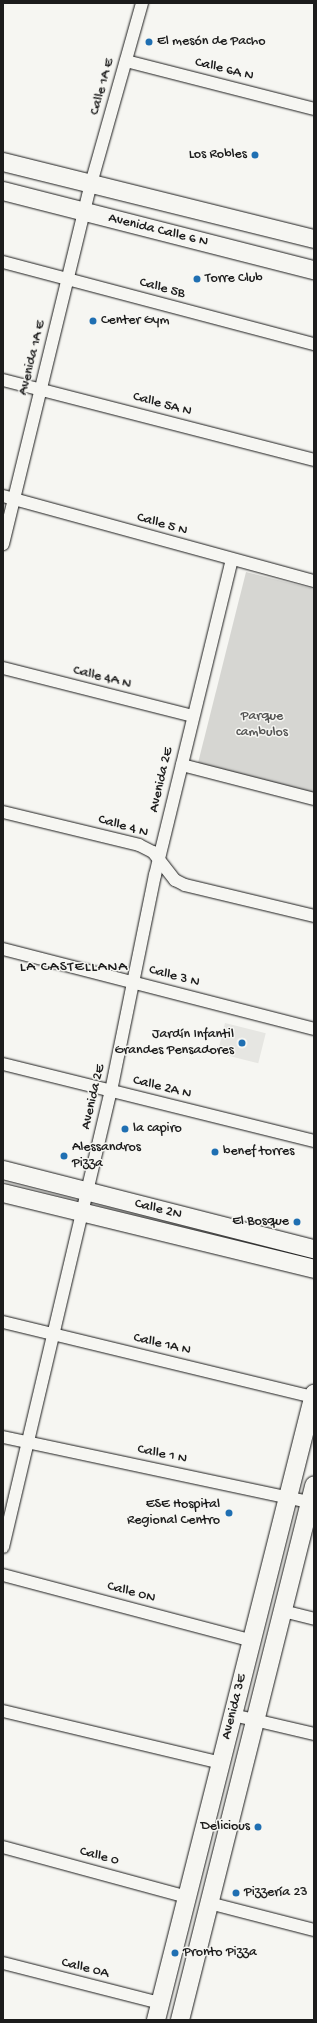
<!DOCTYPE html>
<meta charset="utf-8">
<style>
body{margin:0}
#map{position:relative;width:317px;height:2023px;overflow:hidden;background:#f6f6f2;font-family:"Gochi Hand",sans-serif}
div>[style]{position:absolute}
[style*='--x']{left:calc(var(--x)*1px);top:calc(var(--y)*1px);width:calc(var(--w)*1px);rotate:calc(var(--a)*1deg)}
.built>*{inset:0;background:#e6e6e2;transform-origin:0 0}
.green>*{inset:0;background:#d6d6d2}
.roads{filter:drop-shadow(0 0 1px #1c1c1c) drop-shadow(0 0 1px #1c1c1c)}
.street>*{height:12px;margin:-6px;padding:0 6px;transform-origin:6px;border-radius:6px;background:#f6f6f2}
.secondary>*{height:18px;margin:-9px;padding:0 9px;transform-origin:9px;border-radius:9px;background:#f6f6f2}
.dots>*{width:11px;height:11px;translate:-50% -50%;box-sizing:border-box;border:2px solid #f6f6f2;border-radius:50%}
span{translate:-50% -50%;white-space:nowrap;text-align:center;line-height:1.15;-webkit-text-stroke:3px #f6f6f2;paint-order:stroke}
.poi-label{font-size:14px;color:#1c1c1c}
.left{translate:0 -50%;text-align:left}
.right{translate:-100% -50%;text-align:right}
.street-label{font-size:14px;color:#1c1c1c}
.park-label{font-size:14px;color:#545453}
.neighbourhood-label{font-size:15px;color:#1c1c1c;letter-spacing:1px}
.frame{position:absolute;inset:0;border:4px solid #1c1c1c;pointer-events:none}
</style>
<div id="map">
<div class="built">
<i style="left:225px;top:1023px;width:42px;height:31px;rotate:14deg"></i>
</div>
<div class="green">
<i style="clip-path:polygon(246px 572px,314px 589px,314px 793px,198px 763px)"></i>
</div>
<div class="roads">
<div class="street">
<i style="--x:126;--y:61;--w:194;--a:14.3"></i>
<i style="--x:3;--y:262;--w:322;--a:14.8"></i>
<i style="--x:3;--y:380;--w:321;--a:14.4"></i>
<i style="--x:3;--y:496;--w:322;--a:15.3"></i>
<i style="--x:3;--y:544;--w:375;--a:-76.3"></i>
<i style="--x:92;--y:180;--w:184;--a:-74.2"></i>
<i style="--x:3;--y:668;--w:196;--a:14.2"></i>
<i style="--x:182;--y:765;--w:136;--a:14.4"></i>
<i style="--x:3;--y:812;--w:140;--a:13.6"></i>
<i style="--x:139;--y:845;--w:16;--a:27"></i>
<i style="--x:153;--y:852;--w:36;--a:52"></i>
<i style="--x:175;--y:880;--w:11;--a:27"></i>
<i style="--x:185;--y:885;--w:133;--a:13.5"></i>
<i style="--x:3;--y:949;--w:321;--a:14.4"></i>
<i style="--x:3;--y:1064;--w:320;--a:13.9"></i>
<i style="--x:3;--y:1322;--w:320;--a:13.6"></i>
<i style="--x:3;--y:1437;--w:318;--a:12"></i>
<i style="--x:3;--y:1547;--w:469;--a:-76.7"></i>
<i style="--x:111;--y:1091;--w:220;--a:-78.5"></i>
<i style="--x:155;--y:875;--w:324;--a:-76.3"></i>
<i style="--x:3;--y:1575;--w:258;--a:14.8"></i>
<i style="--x:283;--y:1611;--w:32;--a:14"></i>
<i style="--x:3;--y:1711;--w:224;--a:13.4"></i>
<i style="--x:233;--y:1715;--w:83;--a:13.2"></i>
<i style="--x:3;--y:1847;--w:191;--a:15.2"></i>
<i style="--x:209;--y:1903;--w:108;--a:14.4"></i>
<i style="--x:3;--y:1963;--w:162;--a:14.3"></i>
</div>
<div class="secondary">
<i style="--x:3;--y:162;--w:320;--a:13.9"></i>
<i style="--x:3;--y:191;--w:321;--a:14.3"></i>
<i style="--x:3;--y:1170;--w:321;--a:14.3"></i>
<i style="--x:3;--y:1193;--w:320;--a:13.7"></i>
<i style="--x:156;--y:2020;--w:646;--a:-75.83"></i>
<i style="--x:180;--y:2020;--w:551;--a:-75.91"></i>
</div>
</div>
<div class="dots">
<i style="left:149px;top:42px;background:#1f6fb2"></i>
<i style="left:255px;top:155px;background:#1f6fb2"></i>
<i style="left:197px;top:279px;background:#1f6fb2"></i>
<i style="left:93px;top:321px;background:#1f6fb2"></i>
<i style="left:242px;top:1043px;background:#1f6fb2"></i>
<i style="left:125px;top:1129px;background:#1f6fb2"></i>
<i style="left:215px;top:1152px;background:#1f6fb2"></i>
<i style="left:64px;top:1156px;background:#1f6fb2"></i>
<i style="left:297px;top:1222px;background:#1f6fb2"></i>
<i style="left:229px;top:1513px;background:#1f6fb2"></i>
<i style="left:258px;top:1827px;background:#1f6fb2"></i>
<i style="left:236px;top:1893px;background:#1f6fb2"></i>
<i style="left:175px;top:1953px;background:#1f6fb2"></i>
</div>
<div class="poi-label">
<span class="left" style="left:157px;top:42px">El mesón de Pacho</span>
<span class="right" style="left:247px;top:155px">Los Robles</span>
<span class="left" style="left:205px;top:279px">Torre Club</span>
<span class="left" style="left:101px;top:321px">Center Gym</span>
<span class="right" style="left:234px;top:1043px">Jardín Infantil<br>Grandes Pensadores</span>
<span class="left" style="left:133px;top:1129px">la capiro</span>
<span class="left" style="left:72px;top:1156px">Alessandros<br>Pizza</span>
<span class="left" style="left:223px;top:1152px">benef torres</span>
<span class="right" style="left:289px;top:1222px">El Bosque</span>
<span class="right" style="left:220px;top:1513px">ESE Hospital<br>Regional Centro</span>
<span class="right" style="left:250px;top:1827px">Delicious</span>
<span class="left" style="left:244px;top:1893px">Pizzería 23</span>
<span class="left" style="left:183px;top:1953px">Pronto Pizza</span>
</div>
<div class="street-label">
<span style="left:224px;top:70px;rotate:14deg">Calle 6A N</span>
<span style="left:103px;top:87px;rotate:-74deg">Calle 1A E</span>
<span style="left:158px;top:231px;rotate:14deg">Avenida Calle 6 N</span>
<span style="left:162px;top:289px;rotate:15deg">Calle 5B</span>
<span style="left:33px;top:358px;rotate:-76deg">Avenida 1A E</span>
<span style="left:162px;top:405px;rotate:15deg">Calle 5A N</span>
<span style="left:162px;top:525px;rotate:16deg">Calle 5 N</span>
<span style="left:102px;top:678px;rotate:14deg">Calle 4A N</span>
<span style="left:162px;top:780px;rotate:-77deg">Avenida 2E</span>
<span style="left:123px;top:827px;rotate:16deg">Calle 4 N</span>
<span style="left:174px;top:977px;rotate:15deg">Calle 3 N</span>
<span style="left:162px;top:1088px;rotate:14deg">Calle 2A N</span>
<span style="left:94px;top:1097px;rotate:-77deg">Avenida 2E</span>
<span style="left:158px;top:1210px;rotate:14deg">Calle 2N</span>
<span style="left:162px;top:1345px;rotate:13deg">Calle 1A N</span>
<span style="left:162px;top:1455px;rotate:12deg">Calle 1 N</span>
<span style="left:131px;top:1593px;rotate:15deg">Calle 0N</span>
<span style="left:235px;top:1707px;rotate:-76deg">Avenida 3E</span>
<span style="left:99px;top:1857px;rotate:15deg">Calle 0</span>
<span style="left:85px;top:1969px;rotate:14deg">Calle 0A</span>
</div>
<div class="park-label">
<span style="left:262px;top:725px">Parque<br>cambulos</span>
</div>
<div class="neighbourhood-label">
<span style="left:74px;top:968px">LA CASTELLANA</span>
</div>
<div class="frame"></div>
</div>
